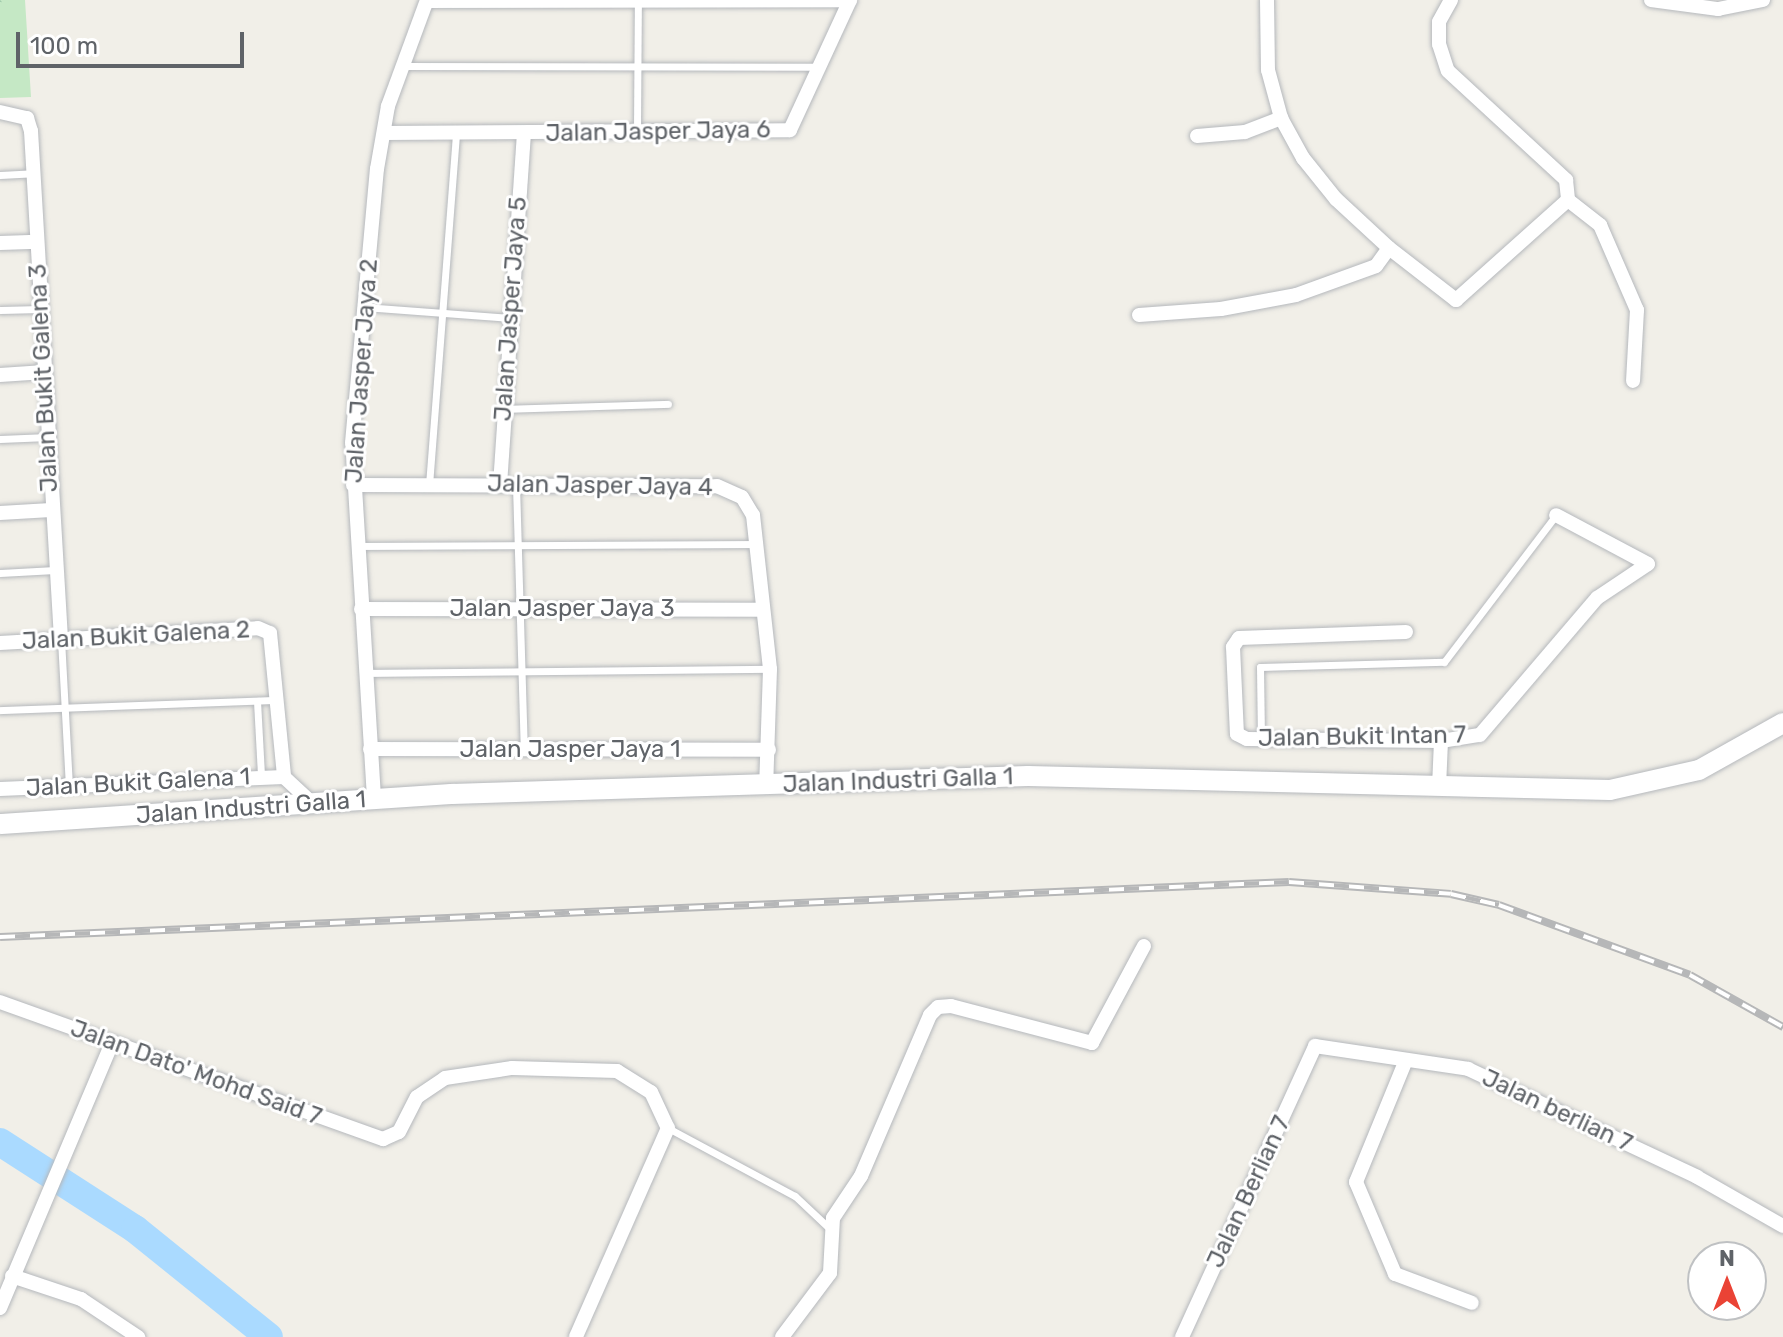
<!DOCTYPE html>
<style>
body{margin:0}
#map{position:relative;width:1783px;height:1337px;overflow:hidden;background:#f1efe8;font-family:Rubik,sans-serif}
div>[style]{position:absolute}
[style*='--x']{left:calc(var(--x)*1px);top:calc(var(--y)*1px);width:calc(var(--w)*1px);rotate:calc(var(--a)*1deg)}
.green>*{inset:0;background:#c5e8c5}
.river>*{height:28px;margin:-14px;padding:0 14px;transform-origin:14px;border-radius:14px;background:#aadaff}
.path>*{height:3px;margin-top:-1.5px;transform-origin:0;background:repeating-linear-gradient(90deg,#9cc7a9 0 8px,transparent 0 12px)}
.roads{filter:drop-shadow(0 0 2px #b5b8bc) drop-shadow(0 0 2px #b5b8bc)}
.service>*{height:7px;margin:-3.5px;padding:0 3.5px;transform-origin:3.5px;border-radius:3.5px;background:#fff}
.minor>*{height:14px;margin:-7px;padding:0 7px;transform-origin:7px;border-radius:7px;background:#fff}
.secondary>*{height:20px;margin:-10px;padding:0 10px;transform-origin:10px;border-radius:10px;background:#fff}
.rail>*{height:8px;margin-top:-4px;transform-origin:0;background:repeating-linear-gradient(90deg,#fff 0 15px,#b6b7b8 0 30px);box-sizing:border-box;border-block:2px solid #b6b7b8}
span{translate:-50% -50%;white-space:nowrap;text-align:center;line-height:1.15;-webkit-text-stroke:6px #fff;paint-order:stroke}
.street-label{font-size:24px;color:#5f6368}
.north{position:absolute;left:1687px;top:1241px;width:80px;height:80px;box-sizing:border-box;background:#fff;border:2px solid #bfc1c3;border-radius:50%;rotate:0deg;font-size:22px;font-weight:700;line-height:32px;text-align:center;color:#5f6368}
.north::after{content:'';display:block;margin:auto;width:28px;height:36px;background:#ea4335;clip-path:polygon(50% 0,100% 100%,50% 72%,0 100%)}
.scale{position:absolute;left:16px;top:32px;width:228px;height:36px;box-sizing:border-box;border:4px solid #5f6368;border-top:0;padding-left:10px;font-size:24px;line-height:28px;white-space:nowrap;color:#5f6368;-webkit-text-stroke:6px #fff;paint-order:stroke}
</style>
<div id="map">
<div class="green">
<i style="clip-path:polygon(0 0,25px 0,31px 97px,0 98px)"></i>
</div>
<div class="river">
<i style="--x:0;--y:1142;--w:161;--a:32.8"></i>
<i style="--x:135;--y:1229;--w:172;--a:38.9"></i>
</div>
<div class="path">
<i style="--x:0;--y:1;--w:1;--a:-45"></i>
</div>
<div class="roads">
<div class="service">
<i style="--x:403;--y:66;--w:415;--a:0.1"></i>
<i style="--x:637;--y:130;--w:130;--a:-89.6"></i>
<i style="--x:0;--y:175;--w:33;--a:-3"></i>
<i style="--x:364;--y:307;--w:146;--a:4.3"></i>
<i style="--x:0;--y:310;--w:41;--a:-1.4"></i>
<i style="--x:505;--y:409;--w:163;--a:-1.8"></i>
<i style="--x:0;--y:439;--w:48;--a:-2.4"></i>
<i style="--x:429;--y:485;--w:353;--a:-85.6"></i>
<i style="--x:516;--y:485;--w:265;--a:88.3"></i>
<i style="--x:359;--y:546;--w:397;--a:-0.3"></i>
<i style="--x:0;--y:573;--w:55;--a:-3.1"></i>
<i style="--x:61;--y:639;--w:148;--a:86.9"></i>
<i style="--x:365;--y:673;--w:405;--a:-0.6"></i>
<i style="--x:257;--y:701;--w:75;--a:86.9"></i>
<i style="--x:0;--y:710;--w:277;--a:-2.1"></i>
<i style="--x:1261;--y:739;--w:72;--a:-90.8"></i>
<i style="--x:1260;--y:667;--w:184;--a:-1.6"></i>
<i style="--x:1444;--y:662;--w:185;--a:-52.7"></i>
<i style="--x:668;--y:1128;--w:144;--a:28.2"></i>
<i style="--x:795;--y:1196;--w:48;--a:43.3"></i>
</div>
<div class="minor">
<i style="--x:1267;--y:0;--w:70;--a:89.2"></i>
<i style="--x:1268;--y:70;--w:50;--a:74.8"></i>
<i style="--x:1281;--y:118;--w:46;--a:61.2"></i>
<i style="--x:1303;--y:158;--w:53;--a:51.2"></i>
<i style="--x:1336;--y:199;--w:72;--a:42.8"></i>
<i style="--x:1389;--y:248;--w:85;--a:37.8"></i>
<i style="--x:1456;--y:300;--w:150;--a:-41.8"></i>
<i style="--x:1451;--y:0;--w:25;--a:119"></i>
<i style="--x:1439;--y:22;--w:22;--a:90"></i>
<i style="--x:1439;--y:44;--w:28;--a:72"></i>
<i style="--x:1448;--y:71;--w:161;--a:42.7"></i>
<i style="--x:1566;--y:180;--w:20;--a:84"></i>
<i style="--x:1568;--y:200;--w:41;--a:38"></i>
<i style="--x:1600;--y:225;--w:93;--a:66.5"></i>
<i style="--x:1637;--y:310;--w:71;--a:93.2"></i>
<i style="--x:1651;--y:0;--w:68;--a:7.7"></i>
<i style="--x:1718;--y:9;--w:46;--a:-11.3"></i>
<i style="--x:427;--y:1;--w:423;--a:-0.1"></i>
<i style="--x:0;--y:112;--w:28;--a:13"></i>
<i style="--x:27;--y:118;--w:14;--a:73"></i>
<i style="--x:31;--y:131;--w:509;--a:86.62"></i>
<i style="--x:384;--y:133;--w:406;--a:-0.4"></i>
<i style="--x:790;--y:130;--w:143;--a:-65.2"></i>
<i style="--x:1197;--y:136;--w:48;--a:-4.8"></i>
<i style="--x:1245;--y:132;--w:39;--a:-21"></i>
<i style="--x:0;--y:243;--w:37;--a:-2"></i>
<i style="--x:1139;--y:315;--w:82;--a:-4.2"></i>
<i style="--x:1221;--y:309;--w:76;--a:-10.6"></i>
<i style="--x:1296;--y:295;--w:85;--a:-19.9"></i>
<i style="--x:1376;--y:266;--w:22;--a:-54"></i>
<i style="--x:0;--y:375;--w:45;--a:-3.8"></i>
<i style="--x:353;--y:485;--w:364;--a:0.2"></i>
<i style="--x:717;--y:486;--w:27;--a:24"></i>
<i style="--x:742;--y:497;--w:21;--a:59"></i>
<i style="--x:753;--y:515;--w:155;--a:83.7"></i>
<i style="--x:770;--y:669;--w:118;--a:91.9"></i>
<i style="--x:500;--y:485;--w:352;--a:-86.1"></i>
<i style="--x:0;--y:513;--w:51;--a:-3.4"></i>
<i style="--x:361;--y:609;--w:402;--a:0.1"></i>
<i style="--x:1406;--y:632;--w:167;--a:177.9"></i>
<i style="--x:1239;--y:638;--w:11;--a:124"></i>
<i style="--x:1233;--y:647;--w:87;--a:87.4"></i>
<i style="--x:1237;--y:734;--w:11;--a:27"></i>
<i style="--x:1247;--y:739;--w:194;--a:0.6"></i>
<i style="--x:1441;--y:741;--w:39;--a:-9"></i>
<i style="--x:1480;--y:735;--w:180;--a:-49.5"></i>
<i style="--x:1597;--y:598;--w:61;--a:-33.7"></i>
<i style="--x:1648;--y:564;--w:104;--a:-152"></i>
<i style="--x:0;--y:643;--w:258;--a:-3.3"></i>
<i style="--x:258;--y:628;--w:13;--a:23"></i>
<i style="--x:270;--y:633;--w:145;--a:84.4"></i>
<i style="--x:370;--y:749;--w:399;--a:0.1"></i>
<i style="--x:1439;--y:787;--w:46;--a:-87.5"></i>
<i style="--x:0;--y:789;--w:284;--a:-2.4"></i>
<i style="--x:284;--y:777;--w:38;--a:43"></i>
<i style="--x:374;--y:798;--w:356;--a:-93.5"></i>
<i style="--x:352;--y:443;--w:275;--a:-84.8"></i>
<i style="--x:377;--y:169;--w:64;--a:-80.1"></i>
<i style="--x:388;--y:106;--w:113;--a:-69.8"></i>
<i style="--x:0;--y:1002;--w:407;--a:19.7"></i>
<i style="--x:383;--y:1139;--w:17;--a:-24"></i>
<i style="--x:399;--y:1132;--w:39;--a:-63"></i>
<i style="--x:417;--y:1097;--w:34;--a:-34"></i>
<i style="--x:445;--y:1078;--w:68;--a:-8.5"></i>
<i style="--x:512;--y:1068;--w:105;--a:1.6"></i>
<i style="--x:617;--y:1071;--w:40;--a:32"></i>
<i style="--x:651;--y:1092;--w:40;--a:65"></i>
<i style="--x:668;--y:1128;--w:228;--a:113.8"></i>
<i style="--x:1406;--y:1060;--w:132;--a:112.3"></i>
<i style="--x:1356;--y:1182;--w:100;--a:67"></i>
<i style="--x:1395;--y:1274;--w:82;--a:20.6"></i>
<i style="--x:12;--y:1276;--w:73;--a:18.4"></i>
<i style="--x:81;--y:1299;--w:69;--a:33.7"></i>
<i style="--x:0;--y:1308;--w:285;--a:-67.1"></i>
<i style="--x:782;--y:1337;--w:80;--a:-53.1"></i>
<i style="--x:830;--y:1273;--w:55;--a:-86.9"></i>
<i style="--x:833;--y:1218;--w:50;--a:-56.3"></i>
<i style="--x:861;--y:1176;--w:175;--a:-66.8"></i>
<i style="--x:930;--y:1015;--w:11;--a:-45"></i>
<i style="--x:938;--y:1007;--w:13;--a:-4"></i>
<i style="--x:951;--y:1006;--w:146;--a:14.7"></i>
<i style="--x:1092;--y:1043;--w:110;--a:-61.8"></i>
<i style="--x:1182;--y:1337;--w:320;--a:-65.4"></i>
<i style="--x:1315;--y:1046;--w:155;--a:8.5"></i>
<i style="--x:1468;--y:1069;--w:253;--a:25.2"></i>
<i style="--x:1697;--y:1177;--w:99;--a:29.7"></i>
</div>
<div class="secondary">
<i style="--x:0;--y:824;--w:453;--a:-3.8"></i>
<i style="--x:452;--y:794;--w:576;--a:-1.79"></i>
<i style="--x:1028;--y:776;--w:582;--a:1.38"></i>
<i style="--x:1610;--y:790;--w:91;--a:-12.7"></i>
<i style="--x:1699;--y:770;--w:96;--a:-29.2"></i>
</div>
</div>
<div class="rail">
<i style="--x:0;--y:937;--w:1290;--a:-2.44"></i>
<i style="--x:1289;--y:882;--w:162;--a:4.2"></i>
<i style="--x:1451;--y:894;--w:49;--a:12.9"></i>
<i style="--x:1499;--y:905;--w:203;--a:20.1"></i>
<i style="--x:1690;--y:975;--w:107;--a:29.2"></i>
</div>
<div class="street-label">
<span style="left:658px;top:132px;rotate:-1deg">Jalan Jasper Jaya 6</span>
<span style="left:511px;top:309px;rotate:-86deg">Jalan Jasper Jaya 5</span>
<span style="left:362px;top:371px;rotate:-86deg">Jalan Jasper Jaya 2</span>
<span style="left:44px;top:378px;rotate:-93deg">Jalan Bukit Galena 3</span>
<span style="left:600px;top:486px;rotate:1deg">Jalan Jasper Jaya 4</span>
<span style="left:562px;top:609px">Jalan Jasper Jaya 3</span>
<span style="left:136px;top:636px;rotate:-3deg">Jalan Bukit Galena 2</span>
<span style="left:1362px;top:737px;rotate:-1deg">Jalan Bukit Intan 7</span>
<span style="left:570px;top:750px">Jalan Jasper Jaya 1</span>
<span style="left:898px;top:781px;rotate:-2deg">Jalan Industri Galla 1</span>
<span style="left:138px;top:783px;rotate:-3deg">Jalan Bukit Galena 1</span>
<span style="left:251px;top:808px;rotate:-4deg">Jalan Industri Galla 1</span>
<span style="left:196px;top:1073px;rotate:20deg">Jalan Dato' Mohd Said 7</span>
<span style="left:1557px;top:1111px;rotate:25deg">Jalan berlian 7</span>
<span style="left:1249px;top:1192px;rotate:-65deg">Jalan Berlian 7</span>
</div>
<div class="north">N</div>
<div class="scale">100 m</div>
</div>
